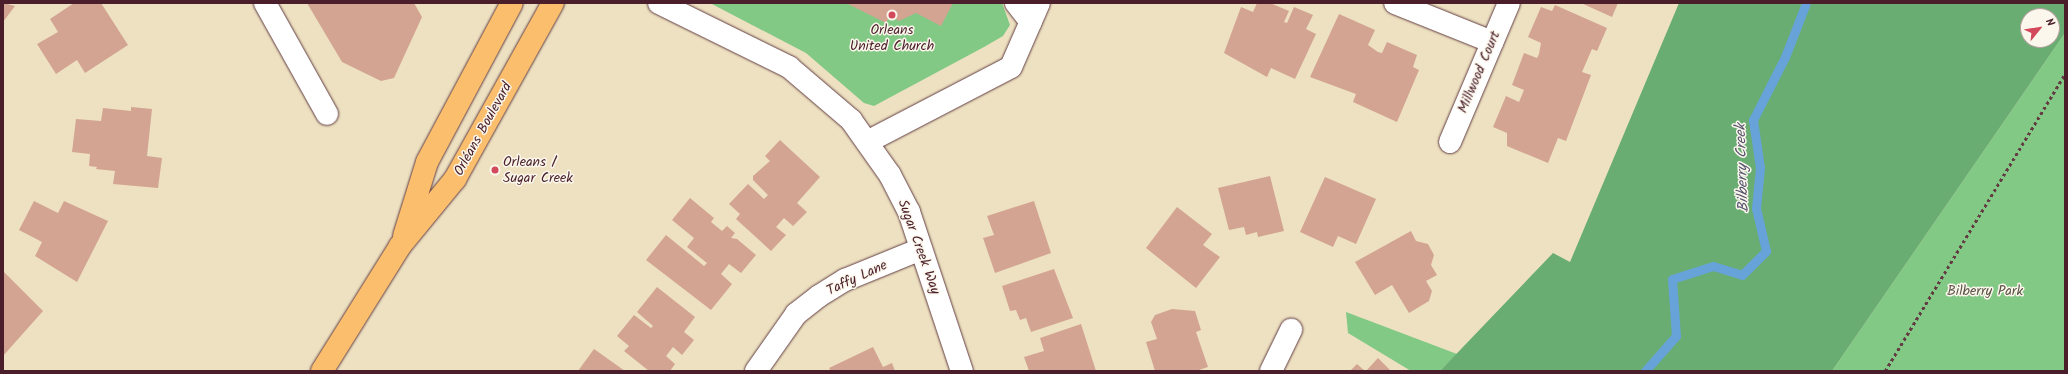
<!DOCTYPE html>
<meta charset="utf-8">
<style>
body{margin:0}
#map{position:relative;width:2068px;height:374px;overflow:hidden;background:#ede1c1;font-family:Kalam,sans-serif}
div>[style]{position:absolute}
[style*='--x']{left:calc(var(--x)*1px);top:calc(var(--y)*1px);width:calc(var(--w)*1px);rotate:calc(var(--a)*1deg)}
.green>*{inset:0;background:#82c985}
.forest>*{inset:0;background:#69ad72}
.stream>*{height:9px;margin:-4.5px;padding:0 4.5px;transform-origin:4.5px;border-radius:4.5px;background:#67a3d8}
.building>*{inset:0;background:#d3a491}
.path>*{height:2.5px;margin-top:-1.25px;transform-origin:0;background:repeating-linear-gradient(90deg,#623c42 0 3px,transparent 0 6px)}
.roads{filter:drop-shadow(0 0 1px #623c42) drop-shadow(0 0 1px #623c42)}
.minor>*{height:22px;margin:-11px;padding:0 11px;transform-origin:11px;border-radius:11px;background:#fff}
.major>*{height:22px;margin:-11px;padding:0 11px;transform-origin:11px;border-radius:11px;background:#fabe6d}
.dots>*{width:11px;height:11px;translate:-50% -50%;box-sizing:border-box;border:2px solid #fbf7ec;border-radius:50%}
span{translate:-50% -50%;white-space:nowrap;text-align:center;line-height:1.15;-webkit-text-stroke:3px #fbf7ec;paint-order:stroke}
.poi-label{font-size:14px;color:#4a1f2b}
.left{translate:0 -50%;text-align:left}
.street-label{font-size:14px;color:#4a1f2b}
.park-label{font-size:14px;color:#5b5246}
.water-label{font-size:15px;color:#565470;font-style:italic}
.frame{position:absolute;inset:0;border:4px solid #4a1f2b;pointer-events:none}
.north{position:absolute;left:2020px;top:8px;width:40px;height:40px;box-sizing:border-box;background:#fbf7ec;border:1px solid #b4a19f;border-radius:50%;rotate:60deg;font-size:11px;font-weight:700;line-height:16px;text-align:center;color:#4a1f2b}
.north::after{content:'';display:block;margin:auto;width:14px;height:18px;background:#d1495b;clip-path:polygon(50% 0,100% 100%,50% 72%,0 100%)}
</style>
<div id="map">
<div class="green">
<i style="clip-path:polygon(710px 3px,1002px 3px,1010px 25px,1003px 36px,984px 47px,874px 106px,864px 103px,806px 53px)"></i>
<i style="clip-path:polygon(2065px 33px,2065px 371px,1832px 371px)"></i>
<i style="clip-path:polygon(1346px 312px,1457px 354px,1440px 371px,1411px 371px,1348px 333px)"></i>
</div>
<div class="forest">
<i style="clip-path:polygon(evenodd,1679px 3px,2065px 3px,2065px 33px,1832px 371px,1440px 371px,1553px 253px,1570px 262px,1679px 3px,2028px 16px,2052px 16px,2052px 40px,2028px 40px,2028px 16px)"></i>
</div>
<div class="stream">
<i style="--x:1645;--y:371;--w:47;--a:-48.5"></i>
<i style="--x:1676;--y:336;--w:57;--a:-94"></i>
<i style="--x:1672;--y:279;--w:43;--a:-17.6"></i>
<i style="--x:1713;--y:266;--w:30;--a:17"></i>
<i style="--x:1742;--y:275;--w:34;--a:-45"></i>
<i style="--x:1766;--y:251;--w:44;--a:-103.1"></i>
<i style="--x:1756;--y:208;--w:40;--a:-84.3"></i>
<i style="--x:1760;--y:168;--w:49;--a:-98.3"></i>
<i style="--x:1753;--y:120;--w:71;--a:-63.1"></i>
<i style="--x:1785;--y:57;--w:58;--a:-68.7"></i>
</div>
<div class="building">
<i style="clip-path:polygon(3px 3px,15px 6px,3px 22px)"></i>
<i style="clip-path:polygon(74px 3px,101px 3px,128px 45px,85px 73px,77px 60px,56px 74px,37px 44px,58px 32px,50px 19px)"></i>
<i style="clip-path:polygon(307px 3px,414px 3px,422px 17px,394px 78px,381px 81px,342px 62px)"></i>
<i style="clip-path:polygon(846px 3px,953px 3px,941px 26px,916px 13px,899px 21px,890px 16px,886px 23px)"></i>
<i style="clip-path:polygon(1257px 3px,1270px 3px,1289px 11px,1284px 22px,1287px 23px,1294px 7px,1313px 15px,1306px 29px,1316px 34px,1295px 79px,1271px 68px,1267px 77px,1224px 53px,1241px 7px,1253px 12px)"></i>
<i style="clip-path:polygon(1581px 3px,1618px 3px,1612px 17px)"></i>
<i style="clip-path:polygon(1555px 5px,1607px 28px,1597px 51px,1592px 49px,1582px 72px,1591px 75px,1566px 141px,1558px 138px,1548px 163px,1507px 146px,1507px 133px,1493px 127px,1506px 96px,1519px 102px,1524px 90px,1512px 85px,1524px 53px,1537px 58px,1539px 54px,1541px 43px,1528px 37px,1541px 7px,1552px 11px)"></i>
<i style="clip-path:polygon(1339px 14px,1375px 30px,1368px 45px,1378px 52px,1382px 53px,1387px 42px,1417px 55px,1413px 67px,1419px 70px,1397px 122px,1353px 102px,1356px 94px,1310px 77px)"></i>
<i style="clip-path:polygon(131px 107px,152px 109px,147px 156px,162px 158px,158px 188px,113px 184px,115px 171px,96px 169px,97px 167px,89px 166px,90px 154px,72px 152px,76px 119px,101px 121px,103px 108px,131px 111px)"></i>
<i style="clip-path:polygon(780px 140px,820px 177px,797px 203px,807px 212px,793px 226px,784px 218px,776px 227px,786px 235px,771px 251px,736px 219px,740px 214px,729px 204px,748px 184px,764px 199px,768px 195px,753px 180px,753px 176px,770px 161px,765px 156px)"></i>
<i style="clip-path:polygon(1270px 176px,1284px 231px,1258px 237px,1257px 232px,1246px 235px,1244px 227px,1229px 230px,1218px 188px)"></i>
<i style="clip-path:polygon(1325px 177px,1376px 199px,1356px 244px,1338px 236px,1333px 247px,1300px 232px)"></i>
<i style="clip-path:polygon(690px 198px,714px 218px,711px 222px,722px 231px,727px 226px,735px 233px,731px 238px,737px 239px,756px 255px,741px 273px,729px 264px,721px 274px,732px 284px,711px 310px,646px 260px,666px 235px,704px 266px,707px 263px,687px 247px,694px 238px,672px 220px)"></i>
<i style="clip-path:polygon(34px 201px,58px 213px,64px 201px,108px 221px,77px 282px,35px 256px,42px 242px,19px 230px)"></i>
<i style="clip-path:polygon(1034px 201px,1051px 253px,995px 273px,983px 238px,994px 235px,987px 216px)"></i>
<i style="clip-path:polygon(1177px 207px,1212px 234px,1203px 245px,1220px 257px,1196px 288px,1146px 248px)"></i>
<i style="clip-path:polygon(1411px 231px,1416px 241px,1428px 244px,1434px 255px,1431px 265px,1437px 275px,1426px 281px,1432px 291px,1429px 301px,1409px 313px,1392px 285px,1375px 295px,1355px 262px)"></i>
<i style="clip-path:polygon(1054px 269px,1073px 318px,1031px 332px,1026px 318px,1020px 320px,1016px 310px,1010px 311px,1002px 286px)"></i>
<i style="clip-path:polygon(4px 272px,43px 311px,3px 356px,3px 273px)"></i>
<i style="clip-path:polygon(657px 287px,695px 317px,684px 332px,694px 340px,682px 355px,673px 347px,666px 356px,675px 364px,670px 371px,649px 371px,624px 351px,629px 346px,617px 336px,634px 315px,651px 328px,653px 326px,637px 312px)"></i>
<i style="clip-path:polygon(1172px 309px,1195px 311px,1201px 330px,1196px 332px,1208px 367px,1196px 371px,1155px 371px,1146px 342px,1157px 339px,1151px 322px,1155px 315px)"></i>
<i style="clip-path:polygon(1081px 324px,1096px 371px,1029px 371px,1024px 357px,1044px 351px,1040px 338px)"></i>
<i style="clip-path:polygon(873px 347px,883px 367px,892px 363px,895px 371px,831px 371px,829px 368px)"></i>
<i style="clip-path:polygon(594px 349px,625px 371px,578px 371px)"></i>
<i style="clip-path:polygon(1378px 358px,1391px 371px,1366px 371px)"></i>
<i style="clip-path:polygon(1357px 364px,1365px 371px,1350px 371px)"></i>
</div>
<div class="path">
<i style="--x:1885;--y:371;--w:347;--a:-58.8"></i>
</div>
<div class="roads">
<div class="minor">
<i style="--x:265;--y:3;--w:127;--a:60.8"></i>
<i style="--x:659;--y:3;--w:145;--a:26.2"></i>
<i style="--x:789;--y:67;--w:82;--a:40.5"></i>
<i style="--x:851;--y:120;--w:67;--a:54.7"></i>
<i style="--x:890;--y:175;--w:42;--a:62.8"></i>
<i style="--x:909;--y:212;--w:168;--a:71.6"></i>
<i style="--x:1016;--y:3;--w:24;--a:52"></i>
<i style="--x:1395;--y:3;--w:105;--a:21.9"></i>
<i style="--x:867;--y:142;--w:162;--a:-27.5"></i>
<i style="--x:1011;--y:67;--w:70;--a:-66.4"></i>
<i style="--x:1450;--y:142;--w:151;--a:-67"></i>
<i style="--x:756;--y:371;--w:70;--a:-54.9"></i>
<i style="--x:796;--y:314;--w:29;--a:-38"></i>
<i style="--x:819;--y:296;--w:31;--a:-32"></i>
<i style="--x:845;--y:280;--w:82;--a:-22.2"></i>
<i style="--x:1271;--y:371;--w:46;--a:-64"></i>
</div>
<div class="major">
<i style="--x:404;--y:236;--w:77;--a:-72.7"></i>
<i style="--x:427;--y:162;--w:180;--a:-61.9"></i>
<i style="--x:322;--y:371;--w:147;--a:-58"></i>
<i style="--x:400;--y:246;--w:87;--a:-50.6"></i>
<i style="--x:455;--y:179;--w:201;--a:-60.9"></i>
</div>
</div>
<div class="dots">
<i style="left:892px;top:15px;background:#d1495b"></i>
<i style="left:495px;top:170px;background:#d1495b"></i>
</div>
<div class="poi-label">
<span style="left:892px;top:38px">Orleans<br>United Church</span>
<span class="left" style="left:503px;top:170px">Orleans /<br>Sugar Creek</span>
</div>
<div class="street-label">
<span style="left:1479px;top:72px;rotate:-67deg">Millwood Court</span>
<span style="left:483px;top:129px;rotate:-61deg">Orléans Boulevard</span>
<span style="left:919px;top:247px;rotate:70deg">Sugar Creek Way</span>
<span style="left:857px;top:278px;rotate:-25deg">Taffy Lane</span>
</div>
<div class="park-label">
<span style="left:1985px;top:291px">Bilberry Park</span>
</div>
<div class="water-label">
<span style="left:1743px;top:168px;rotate:-92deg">Bilberry Creek</span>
</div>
<div class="frame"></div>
<div class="north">N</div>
</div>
